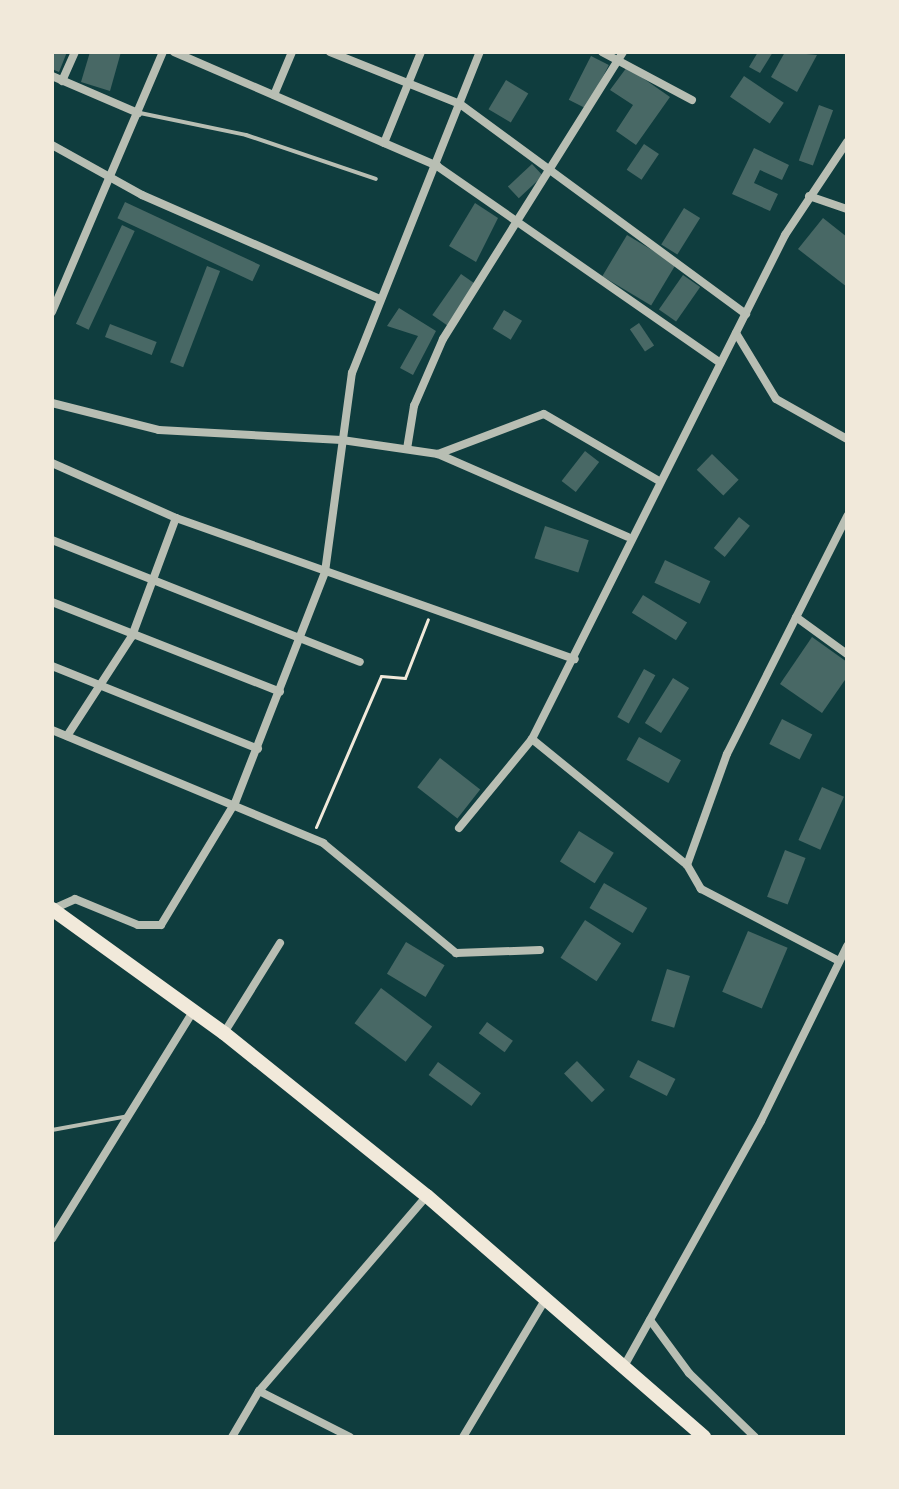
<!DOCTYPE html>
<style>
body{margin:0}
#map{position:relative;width:899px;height:1489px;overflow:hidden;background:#0f3d3e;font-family:"Fira Sans",sans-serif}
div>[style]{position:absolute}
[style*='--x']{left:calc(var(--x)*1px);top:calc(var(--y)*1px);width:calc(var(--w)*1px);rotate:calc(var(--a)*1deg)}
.building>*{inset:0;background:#486865;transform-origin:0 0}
.path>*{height:3px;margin:-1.5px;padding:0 1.5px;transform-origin:1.5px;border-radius:1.5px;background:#f1e9da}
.service>*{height:4px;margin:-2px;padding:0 2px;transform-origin:2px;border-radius:2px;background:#b8beb3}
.minor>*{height:8px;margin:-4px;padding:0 4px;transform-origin:4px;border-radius:4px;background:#b8beb3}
.trunk>*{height:14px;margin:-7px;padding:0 7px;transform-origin:7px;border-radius:7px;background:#f1e9da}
span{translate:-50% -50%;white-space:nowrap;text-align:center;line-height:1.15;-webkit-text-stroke:6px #f1e9da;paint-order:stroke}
.frame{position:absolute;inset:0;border:54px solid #f1e9da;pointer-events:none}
</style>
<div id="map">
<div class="building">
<i style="clip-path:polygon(52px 52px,67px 52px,59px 72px,52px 69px)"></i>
<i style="clip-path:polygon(90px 52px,121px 52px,110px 91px,81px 82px)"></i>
<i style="clip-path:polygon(758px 52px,773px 52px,760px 73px,749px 67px)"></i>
<i style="clip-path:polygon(785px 52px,817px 55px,797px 92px,771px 77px)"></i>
<i style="left:591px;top:56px;width:20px;height:49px;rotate:27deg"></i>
<i style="clip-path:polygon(627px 67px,670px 97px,636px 145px,616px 131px,633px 105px,610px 90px)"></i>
<i style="left:744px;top:76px;width:48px;height:25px;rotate:34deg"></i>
<i style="left:506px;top:80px;width:26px;height:34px;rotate:31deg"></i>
<i style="left:819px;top:105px;width:15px;height:59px;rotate:20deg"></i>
<i style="left:644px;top:144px;width:18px;height:31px;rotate:34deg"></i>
<i style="clip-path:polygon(754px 148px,789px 165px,782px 180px,760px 170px,754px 183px,778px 194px,770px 211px,732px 194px)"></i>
<i style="left:532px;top:164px;width:16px;height:33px;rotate:47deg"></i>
<i style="left:125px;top:202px;width:149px;height:18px;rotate:25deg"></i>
<i style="clip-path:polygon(475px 203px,498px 218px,476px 262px,449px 246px)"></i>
<i style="left:684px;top:208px;width:19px;height:43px;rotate:32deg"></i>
<i style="clip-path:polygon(823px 218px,847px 237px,847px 287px,798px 249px)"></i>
<i style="left:122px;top:225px;width:14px;height:109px;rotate:25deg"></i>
<i style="left:627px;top:235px;width:57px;height:48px;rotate:31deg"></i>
<i style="left:207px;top:266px;width:14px;height:103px;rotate:21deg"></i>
<i style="left:461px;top:274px;width:21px;height:50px;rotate:35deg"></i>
<i style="left:683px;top:275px;width:21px;height:42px;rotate:35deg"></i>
<i style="clip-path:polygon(399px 308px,436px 331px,413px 375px,400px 368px,418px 336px,387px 326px)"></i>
<i style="left:504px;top:310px;width:21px;height:22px;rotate:31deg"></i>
<i style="left:639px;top:323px;width:27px;height:11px;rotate:56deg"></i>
<i style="left:110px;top:324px;width:50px;height:14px;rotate:21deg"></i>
<i style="left:585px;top:451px;width:18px;height:38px;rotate:38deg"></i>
<i style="left:712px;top:454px;width:37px;height:22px;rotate:44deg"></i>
<i style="left:739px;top:517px;width:14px;height:40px;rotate:39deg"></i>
<i style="left:545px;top:526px;width:46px;height:34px;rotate:18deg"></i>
<i style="left:665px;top:560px;width:50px;height:25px;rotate:25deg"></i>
<i style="left:643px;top:595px;width:52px;height:21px;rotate:32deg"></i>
<i style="clip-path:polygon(812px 637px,847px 662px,847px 677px,822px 713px,780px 684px)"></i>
<i style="left:644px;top:669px;width:13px;height:55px;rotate:29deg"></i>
<i style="left:673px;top:678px;width:19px;height:53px;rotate:32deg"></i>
<i style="left:782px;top:719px;width:34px;height:28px;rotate:27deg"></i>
<i style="left:639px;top:737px;width:48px;height:26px;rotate:29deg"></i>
<i style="left:440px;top:758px;width:51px;height:37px;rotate:38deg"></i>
<i style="left:822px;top:787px;width:24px;height:58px;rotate:24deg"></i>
<i style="left:579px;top:831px;width:41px;height:36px;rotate:32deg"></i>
<i style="left:785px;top:850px;width:22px;height:50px;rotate:21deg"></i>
<i style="left:604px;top:883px;width:50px;height:29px;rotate:30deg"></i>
<i style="left:585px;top:920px;width:43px;height:45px;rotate:33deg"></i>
<i style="left:748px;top:931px;width:43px;height:66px;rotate:23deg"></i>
<i style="left:406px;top:942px;width:45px;height:37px;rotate:31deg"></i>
<i style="left:667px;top:969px;width:24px;height:54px;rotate:17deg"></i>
<i style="left:381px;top:988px;width:64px;height:44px;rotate:37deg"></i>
<i style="left:487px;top:1022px;width:32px;height:14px;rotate:36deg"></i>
<i style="left:638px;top:1060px;width:42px;height:19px;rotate:27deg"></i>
<i style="left:577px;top:1061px;width:40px;height:18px;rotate:46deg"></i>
<i style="left:438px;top:1062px;width:53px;height:16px;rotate:36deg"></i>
</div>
<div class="path">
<i style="--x:316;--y:827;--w:164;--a:-66.7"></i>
<i style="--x:381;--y:676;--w:24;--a:5"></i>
<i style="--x:405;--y:678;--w:63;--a:-68.7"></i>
</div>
<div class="service">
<i style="--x:140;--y:113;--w:108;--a:11.7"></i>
<i style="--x:246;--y:135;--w:137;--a:18.7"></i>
<i style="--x:52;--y:1130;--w:77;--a:-10.4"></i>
</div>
<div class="minor">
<i style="--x:174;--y:52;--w:287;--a:23.4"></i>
<i style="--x:437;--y:166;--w:345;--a:34.8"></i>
<i style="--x:330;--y:52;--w:140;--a:21.8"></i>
<i style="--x:460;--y:104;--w:355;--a:36.3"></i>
<i style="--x:602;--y:52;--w:102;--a:28.1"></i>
<i style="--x:52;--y:76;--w:94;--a:23.3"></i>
<i style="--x:62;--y:81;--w:32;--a:-66"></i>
<i style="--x:274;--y:95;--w:47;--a:-67.3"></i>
<i style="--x:384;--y:143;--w:98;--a:-67.9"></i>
<i style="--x:52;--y:145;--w:103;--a:29.1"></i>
<i style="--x:142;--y:195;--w:260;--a:23.6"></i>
<i style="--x:809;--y:196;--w:40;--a:18.9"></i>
<i style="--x:52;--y:312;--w:283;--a:-66.9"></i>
<i style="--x:736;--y:333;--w:77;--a:58.8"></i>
<i style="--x:776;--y:399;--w:81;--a:29.4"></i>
<i style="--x:52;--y:403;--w:110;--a:14.2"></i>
<i style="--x:159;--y:430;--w:183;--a:3.1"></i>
<i style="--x:342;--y:440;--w:97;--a:8.3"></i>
<i style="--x:438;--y:454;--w:113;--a:-20.7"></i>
<i style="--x:544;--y:414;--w:133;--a:30.2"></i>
<i style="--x:407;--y:449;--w:44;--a:-80.8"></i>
<i style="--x:414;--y:406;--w:73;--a:-66.6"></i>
<i style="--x:443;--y:339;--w:339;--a:-57.9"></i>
<i style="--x:438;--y:454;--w:207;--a:23.6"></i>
<i style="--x:52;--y:463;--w:136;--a:23.9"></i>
<i style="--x:176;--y:518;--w:423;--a:19.5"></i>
<i style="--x:52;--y:540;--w:331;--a:21.6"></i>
<i style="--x:52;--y:602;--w:245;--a:21.5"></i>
<i style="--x:796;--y:617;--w:63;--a:36"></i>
<i style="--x:52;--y:666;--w:222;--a:21.9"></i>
<i style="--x:52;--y:730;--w:294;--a:22.6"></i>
<i style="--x:323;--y:843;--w:173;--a:39.6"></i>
<i style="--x:456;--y:953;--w:84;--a:-2"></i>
<i style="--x:67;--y:736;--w:119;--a:-57"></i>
<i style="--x:132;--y:636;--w:126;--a:-69.6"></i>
<i style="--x:459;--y:828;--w:115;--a:-50.6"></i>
<i style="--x:687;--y:865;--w:118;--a:-70.2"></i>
<i style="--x:727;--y:754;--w:267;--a:-63.2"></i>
<i style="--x:53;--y:909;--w:24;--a:-24"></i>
<i style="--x:75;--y:899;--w:68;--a:22.4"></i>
<i style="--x:138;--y:925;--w:23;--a:0"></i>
<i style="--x:161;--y:925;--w:143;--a:-58.8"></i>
<i style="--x:235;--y:803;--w:248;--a:-68.7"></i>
<i style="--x:325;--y:572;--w:201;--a:-82.3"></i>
<i style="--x:352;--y:373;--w:346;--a:-68.3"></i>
<i style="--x:839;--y:961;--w:156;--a:-152.4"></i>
<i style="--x:701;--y:889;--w:28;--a:-120"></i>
<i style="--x:687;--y:865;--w:200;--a:-140.9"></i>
<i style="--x:532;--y:739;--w:564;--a:-63.34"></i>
<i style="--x:785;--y:235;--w:112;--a:-56.3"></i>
<i style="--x:224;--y:1033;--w:106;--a:-58.1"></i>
<i style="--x:52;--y:1239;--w:269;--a:-58.2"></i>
<i style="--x:650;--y:1320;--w:66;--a:53.7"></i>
<i style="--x:689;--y:1373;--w:92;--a:44.1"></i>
<i style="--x:623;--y:1368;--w:283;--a:-60.8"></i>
<i style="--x:761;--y:1121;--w:195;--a:-63.8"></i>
<i style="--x:259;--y:1391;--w:102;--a:26.8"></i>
<i style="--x:232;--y:1437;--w:53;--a:-59.6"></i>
<i style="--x:259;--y:1391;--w:257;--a:-49.3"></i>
<i style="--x:463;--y:1437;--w:160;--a:-59.1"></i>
</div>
<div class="trunk">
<i style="--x:52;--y:909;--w:212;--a:35.8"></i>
<i style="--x:224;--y:1033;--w:260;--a:38.8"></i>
<i style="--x:427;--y:1196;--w:367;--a:41"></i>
</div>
<div class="frame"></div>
</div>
